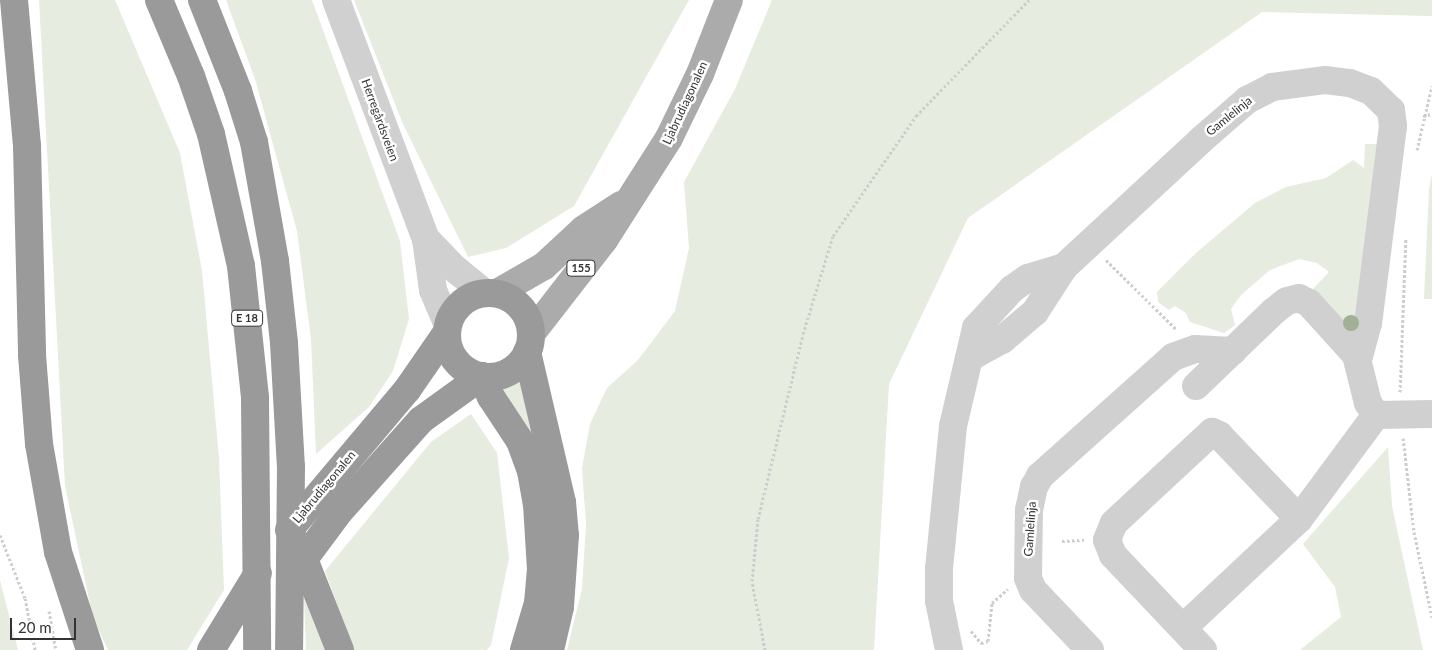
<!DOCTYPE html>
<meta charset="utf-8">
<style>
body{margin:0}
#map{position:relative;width:1432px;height:650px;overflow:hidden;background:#fff;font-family:Lato,sans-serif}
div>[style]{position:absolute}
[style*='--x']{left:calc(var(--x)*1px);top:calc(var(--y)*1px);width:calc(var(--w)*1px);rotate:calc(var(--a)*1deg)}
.green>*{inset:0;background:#e6ecdf}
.path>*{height:3px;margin-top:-1.5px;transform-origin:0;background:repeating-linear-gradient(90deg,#cdcdcd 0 2.5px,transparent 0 5px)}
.minor>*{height:28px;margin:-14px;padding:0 14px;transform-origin:14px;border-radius:14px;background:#d0d0d0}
.major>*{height:28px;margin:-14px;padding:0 14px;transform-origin:14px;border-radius:14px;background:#ababab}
.highway>*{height:28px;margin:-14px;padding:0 14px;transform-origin:14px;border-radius:14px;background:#9a9a9a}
.highway>.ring{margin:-14px;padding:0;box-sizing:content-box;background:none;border:28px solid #9a9a9a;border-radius:50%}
.trees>*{width:16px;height:16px;margin:-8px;border-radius:50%;background:#a2b095}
span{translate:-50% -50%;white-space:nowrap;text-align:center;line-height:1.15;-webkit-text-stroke:5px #fff;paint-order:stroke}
.shield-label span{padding:1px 4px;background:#fff;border:1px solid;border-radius:4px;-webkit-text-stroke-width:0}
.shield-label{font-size:11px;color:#333;font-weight:700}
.street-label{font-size:12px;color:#333}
.scale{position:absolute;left:10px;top:618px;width:66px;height:22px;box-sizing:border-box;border:2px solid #333;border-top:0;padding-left:6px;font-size:15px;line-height:18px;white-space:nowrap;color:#333;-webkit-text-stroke:4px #fff;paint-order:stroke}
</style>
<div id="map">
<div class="green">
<i style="clip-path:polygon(39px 0,115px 0,180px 153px,202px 271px,219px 458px,224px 590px,187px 650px,108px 650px,93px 618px,65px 486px)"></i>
<i style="clip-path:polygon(226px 0,312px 0,400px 241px,409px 319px,393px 371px,369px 407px,316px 454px,311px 339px,297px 231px,255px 79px)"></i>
<i style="clip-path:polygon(354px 0,689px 0,574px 206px,506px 248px,468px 257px,403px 124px)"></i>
<i style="clip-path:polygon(772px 0,1432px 0,1432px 16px,1262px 12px,968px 218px,889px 384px,874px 650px,567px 650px,582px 589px,586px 525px,582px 468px,590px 424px,607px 388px,638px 360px,675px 311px,689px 248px,684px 182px,735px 89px)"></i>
<i style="clip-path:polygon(1365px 144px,1381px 144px,1353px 336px,1312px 290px,1329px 272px,1317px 263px,1299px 259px,1270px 270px,1241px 295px,1231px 309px,1235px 325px,1224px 333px,1190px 322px,1186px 313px,1175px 306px,1169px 310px,1158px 302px,1157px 292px,1196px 253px,1255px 203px,1286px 187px,1326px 178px,1353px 160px,1364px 168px)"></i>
<i style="clip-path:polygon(1432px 174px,1432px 299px,1424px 299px,1429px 189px)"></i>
<i style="clip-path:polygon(521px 379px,542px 459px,547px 597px,501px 389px)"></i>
<i style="clip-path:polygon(471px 414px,497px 453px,509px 558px,491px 645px,487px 650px,354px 650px,325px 571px,431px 442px)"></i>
<i style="clip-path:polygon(1388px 447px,1392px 506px,1423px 650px,1300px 650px,1341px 617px,1335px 587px,1303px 544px)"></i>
<i style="clip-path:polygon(0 580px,18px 650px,0 650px)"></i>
<i style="clip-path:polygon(304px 596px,331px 650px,306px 650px)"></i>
</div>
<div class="path">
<i style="--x:1423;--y:116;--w:9;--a:-13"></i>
<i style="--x:1417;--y:150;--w:66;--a:-76.8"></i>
<i style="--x:1106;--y:260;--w:98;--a:44.6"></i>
<i style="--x:1400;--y:392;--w:154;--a:-87.8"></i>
<i style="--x:1403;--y:438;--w:95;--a:83.3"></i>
<i style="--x:1414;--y:532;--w:87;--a:78"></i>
<i style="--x:0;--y:535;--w:68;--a:68.4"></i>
<i style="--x:25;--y:598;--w:53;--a:79.1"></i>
<i style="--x:1062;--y:541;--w:22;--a:-3"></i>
<i style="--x:49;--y:611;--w:40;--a:80"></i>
<i style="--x:971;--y:631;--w:16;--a:50"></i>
<i style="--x:981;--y:643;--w:7;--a:-16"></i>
<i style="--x:988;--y:641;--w:38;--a:-84"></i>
<i style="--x:992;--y:603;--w:21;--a:-41"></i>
<i style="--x:765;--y:650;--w:70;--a:-100.7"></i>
<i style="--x:752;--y:581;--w:62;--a:-84.5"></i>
<i style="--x:758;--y:519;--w:190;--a:-76.3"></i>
<i style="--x:803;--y:334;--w:102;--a:-73"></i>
<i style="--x:833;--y:236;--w:146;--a:-55.3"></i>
<i style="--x:916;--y:116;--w:162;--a:-45.8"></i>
</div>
<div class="minor">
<i style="--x:336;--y:0;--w:255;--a:69.4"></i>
<i style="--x:426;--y:239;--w:51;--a:82.2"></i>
<i style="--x:433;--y:290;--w:38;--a:67"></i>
<i style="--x:426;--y:239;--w:42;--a:46"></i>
<i style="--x:455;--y:269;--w:38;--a:39"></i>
<i style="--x:969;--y:358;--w:38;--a:-29"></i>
<i style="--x:1002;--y:340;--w:43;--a:-40.3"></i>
<i style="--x:1035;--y:312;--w:54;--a:-57.2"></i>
<i style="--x:1196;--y:386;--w:108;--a:-43.9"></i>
<i style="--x:1274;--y:311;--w:16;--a:-38"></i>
<i style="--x:1287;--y:301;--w:12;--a:-14"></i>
<i style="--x:1299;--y:298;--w:11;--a:27"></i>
<i style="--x:1309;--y:303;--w:70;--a:47.9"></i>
<i style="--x:1356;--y:355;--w:49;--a:76"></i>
<i style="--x:1368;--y:403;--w:14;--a:56"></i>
<i style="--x:1376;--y:415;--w:56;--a:-1"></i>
<i style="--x:1184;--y:627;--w:158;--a:-43.2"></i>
<i style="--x:949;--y:650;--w:50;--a:-101.5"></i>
<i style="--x:939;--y:601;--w:32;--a:-90"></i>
<i style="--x:939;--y:569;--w:144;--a:-84.4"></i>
<i style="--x:953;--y:426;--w:101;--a:-76.8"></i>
<i style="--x:976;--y:328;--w:53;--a:-47.3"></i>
<i style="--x:1012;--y:289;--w:19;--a:-35"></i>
<i style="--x:1028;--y:278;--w:38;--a:-17"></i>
<i style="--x:1064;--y:267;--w:187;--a:-42.8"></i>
<i style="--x:1201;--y:140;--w:61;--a:-41"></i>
<i style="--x:1247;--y:100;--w:28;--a:-27"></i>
<i style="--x:1272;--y:87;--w:53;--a:-7.5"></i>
<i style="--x:1325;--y:80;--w:25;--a:7"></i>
<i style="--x:1350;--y:83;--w:22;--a:21"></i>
<i style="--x:1371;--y:91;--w:28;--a:44"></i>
<i style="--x:1391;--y:110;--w:16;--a:83"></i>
<i style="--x:1393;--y:126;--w:199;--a:97.2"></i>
<i style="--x:1368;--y:323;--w:38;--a:105"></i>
<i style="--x:1090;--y:650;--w:83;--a:-133.5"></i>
<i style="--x:1033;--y:590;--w:13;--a:-113"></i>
<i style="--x:1028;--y:578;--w:68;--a:-89.2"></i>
<i style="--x:1029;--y:510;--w:24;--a:-78"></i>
<i style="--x:1034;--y:487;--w:13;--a:-61"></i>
<i style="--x:1040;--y:476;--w:178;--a:-41.8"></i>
<i style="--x:1173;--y:357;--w:23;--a:-20"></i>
<i style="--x:1195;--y:349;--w:38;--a:3"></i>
<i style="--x:1203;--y:650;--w:131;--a:-133.5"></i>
<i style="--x:1113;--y:555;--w:16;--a:-112"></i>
<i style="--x:1107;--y:540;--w:18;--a:-68"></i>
<i style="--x:1114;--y:523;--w:134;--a:-42.9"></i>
<i style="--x:1212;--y:432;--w:8;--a:23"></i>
<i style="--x:1219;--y:435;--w:116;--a:46.4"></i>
<i style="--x:1299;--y:519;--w:129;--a:-53.5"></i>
</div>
<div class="major">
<i style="--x:497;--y:293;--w:54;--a:-29.9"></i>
<i style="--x:544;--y:266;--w:54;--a:-42.8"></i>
<i style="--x:584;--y:229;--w:44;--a:-33"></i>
<i style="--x:531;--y:334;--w:119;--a:-52.2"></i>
<i style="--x:604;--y:240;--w:121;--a:-57.5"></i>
<i style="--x:669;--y:138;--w:71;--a:-64.2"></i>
<i style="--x:700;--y:74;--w:79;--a:-68.6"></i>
</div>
<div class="highway">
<i style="--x:14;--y:0;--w:147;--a:84.9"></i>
<i style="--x:27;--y:146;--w:209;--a:88.6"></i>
<i style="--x:32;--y:355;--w:89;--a:85.5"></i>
<i style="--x:39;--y:444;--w:110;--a:80"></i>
<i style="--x:58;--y:552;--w:103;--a:71.9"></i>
<i style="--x:159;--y:0;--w:82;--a:67.2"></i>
<i style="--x:191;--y:76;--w:61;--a:71"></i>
<i style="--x:211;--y:134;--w:135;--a:77.2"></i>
<i style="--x:241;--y:266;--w:133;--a:83.9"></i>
<i style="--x:255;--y:398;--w:252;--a:89.5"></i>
<i style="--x:202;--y:0;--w:98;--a:68.4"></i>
<i style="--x:238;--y:91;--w:53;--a:72.6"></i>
<i style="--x:254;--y:142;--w:121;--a:80"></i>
<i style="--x:275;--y:261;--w:82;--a:83.7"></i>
<i style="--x:284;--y:343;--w:124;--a:86.8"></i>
<i style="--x:291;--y:467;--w:183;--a:90.6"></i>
<i class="ring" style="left:447px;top:293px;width:56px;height:56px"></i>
<i style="--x:527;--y:352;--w:154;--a:76.9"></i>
<i style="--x:562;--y:502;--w:33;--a:85"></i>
<i style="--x:565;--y:535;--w:72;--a:94"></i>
<i style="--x:560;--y:607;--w:44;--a:103.1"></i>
<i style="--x:482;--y:376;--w:23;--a:67"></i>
<i style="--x:491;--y:397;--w:53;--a:56.6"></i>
<i style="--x:520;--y:441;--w:32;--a:70"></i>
<i style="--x:531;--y:471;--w:34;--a:80"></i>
<i style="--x:537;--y:504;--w:65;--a:86.5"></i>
<i style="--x:541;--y:569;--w:34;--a:95"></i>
<i style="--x:538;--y:603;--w:49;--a:106.6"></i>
<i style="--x:289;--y:530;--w:183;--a:-49.9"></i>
<i style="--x:407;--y:390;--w:70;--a:-55.4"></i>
<i style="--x:298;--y:544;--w:114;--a:68.4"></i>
<i style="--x:290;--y:578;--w:82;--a:-53.4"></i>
<i style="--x:339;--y:512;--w:123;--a:-48.3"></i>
<i style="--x:421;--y:420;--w:75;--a:-35.8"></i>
<i style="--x:211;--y:650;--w:90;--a:-58.6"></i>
</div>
<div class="trees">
<i style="left:1351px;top:323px"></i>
</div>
<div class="shield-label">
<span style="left:581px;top:268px">155</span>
<span style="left:247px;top:318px">E 18</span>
</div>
<div class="street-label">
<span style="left:685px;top:103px;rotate:-65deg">Ljabrudiagonalen</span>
<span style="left:1229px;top:116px;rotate:-39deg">Gamlelinja</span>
<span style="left:380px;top:120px;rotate:70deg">Herregårdsveien</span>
<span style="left:324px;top:487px;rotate:-50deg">Ljabrudiagonalen</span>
<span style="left:1030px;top:529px;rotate:-86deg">Gamlelinja</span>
</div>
<div class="scale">20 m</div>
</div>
